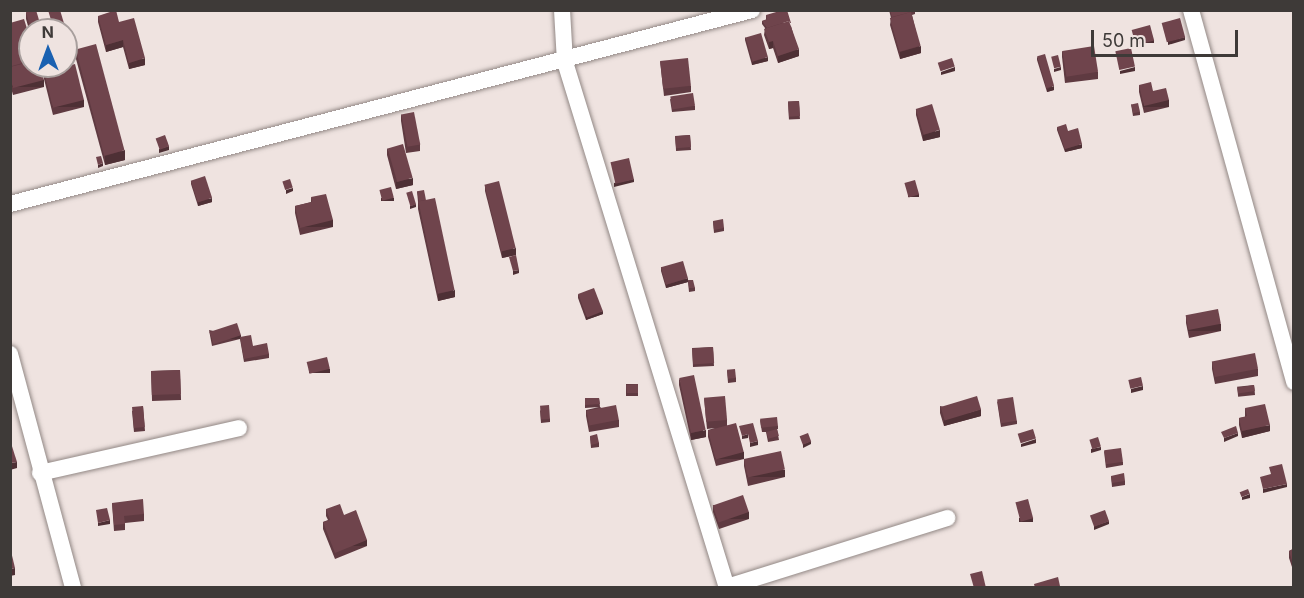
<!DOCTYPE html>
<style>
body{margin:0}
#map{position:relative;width:1304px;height:598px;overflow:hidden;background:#efe3e0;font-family:Inter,sans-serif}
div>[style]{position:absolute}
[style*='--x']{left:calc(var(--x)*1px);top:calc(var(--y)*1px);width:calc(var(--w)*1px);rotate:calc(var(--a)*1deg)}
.roads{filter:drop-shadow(0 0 2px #928885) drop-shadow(0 0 2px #928885)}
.minor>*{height:16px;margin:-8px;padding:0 8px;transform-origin:8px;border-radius:8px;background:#fff}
.wall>*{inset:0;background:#5f3a41;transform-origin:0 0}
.shaded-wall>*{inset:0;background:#4e3035;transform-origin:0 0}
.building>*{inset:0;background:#6f444c;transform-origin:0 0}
span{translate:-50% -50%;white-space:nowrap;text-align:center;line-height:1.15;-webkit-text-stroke:6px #efe3e0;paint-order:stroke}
.frame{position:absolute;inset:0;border:12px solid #3e3a38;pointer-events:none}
.north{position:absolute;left:18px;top:18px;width:60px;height:60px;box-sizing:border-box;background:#efe3e0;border:2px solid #a89f9d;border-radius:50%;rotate:359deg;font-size:16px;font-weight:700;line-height:24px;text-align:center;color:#3e3a38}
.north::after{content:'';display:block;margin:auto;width:21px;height:27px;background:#1a61b1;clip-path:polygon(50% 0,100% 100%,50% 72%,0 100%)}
.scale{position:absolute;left:1091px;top:30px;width:147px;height:27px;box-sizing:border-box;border:3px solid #3e3a38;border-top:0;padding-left:8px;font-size:18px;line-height:21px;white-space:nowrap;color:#3e3a38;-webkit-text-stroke:4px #efe3e0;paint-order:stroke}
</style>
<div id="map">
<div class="roads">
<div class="minor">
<i style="--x:562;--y:10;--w:52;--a:86.7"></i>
<i style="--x:565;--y:62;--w:550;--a:72.88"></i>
<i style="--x:1191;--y:10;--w:386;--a:74.5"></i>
<i style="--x:10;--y:204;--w:767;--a:-14.65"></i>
<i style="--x:10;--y:354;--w:242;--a:74.9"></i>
<i style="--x:40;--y:473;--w:204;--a:-12.7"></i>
<i style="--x:727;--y:587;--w:231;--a:-17.4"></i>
</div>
</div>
<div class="wall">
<i style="clip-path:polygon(889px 10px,915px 10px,915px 14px,912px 15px,921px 53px,900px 59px,890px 25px,891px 18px)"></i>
<i style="clip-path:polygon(26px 12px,42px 30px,30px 30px,30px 33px,26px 19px)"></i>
<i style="clip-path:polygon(766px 15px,791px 26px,799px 56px,778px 63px,773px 48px,769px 49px,764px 35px,765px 28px,762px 24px,762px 21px,766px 20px)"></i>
<i style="clip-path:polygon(98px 16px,119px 22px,145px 65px,129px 69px,123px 47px,106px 52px,98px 22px)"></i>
<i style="clip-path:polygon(10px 23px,30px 66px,44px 87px,13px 95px,10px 84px)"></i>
<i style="clip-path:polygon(745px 37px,768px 61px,752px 65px,745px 40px)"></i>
<i style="clip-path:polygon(76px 49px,125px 160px,105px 165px,76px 59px)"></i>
<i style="clip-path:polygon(1062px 51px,1098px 72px,1098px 79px,1065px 83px,1062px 57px)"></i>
<i style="clip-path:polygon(1037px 56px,1054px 90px,1047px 92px,1037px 60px)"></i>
<i style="clip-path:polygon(660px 61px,691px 86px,691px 92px,664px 96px)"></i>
<i style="clip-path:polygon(44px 72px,84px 107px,53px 115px,44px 79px)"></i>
<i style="clip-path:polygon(1139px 85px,1153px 91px,1169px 107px,1144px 113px,1139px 92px)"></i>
<i style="clip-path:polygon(670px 99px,695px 106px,695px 110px,672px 112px)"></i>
<i style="left:799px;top:101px;width:18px;height:11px;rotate:87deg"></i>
<i style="clip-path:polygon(1131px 104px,1140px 112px,1140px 115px,1133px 116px)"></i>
<i style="clip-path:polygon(916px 109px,940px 137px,923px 141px,916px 115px)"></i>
<i style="clip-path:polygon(401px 114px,420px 144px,420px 151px,406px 153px,401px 121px)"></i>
<i style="clip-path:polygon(1057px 127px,1068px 131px,1082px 148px,1065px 152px,1057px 130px)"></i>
<i style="left:690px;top:135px;width:15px;height:15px;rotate:86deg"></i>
<i style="clip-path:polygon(387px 148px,413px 185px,396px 189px,387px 155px)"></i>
<i style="clip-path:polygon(191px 181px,212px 202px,198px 206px,191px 184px)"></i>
<i style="clip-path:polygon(485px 185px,516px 255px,502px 258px,485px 191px)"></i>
<i style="clip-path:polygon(417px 191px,426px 200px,455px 297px,438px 301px,418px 209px,418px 202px)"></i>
<i style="clip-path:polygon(311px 197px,333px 227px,300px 235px,295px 213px,295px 206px,311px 202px)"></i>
<i style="clip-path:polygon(713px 221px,724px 228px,724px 231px,714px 233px)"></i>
<i style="clip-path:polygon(661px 267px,688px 280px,695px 288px,695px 291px,689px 292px,688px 282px,666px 288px,661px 271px)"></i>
<i style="clip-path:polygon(578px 294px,603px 314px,586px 320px,578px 298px)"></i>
<i style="clip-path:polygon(1186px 316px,1221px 331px,1189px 338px,1186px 323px)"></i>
<i style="clip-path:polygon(209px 330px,241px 337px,253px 346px,269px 354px,269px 358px,244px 362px,240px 339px,212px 346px)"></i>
<i style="left:713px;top:347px;width:19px;height:21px;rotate:87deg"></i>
<i style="clip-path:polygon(1212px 362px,1258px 369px,1258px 376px,1215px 384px,1212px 369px)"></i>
<i style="left:180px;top:370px;width:30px;height:29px;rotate:88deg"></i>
<i style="clip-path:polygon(727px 370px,736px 378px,736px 382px,728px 383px)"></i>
<i style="clip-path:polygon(679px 378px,706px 437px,691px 440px,679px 385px)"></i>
<i style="left:638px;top:384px;width:12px;height:12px;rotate:90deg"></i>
<i style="left:1254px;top:385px;width:10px;height:17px;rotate:84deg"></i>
<i style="clip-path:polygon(585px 398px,599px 398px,600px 407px,619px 420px,619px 427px,589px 432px,586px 416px,586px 410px,599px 407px,585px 408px)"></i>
<i style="clip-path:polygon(704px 398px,727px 420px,727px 425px,744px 459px,716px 466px,708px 437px,708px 430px,715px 428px,707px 429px)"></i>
<i style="clip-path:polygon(997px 401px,1017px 421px,1017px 424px,1001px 427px)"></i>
<i style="clip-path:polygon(143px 406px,145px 431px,134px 432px,132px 411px)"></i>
<i style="clip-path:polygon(940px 406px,981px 416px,944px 426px,940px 413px)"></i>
<i style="clip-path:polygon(1245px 408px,1270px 431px,1242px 438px,1239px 425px,1239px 418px,1245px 417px)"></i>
<i style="clip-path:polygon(540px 410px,550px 419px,550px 422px,541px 423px)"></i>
<i style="clip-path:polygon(760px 420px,778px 426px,778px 429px,777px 429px,779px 440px,768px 442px,766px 432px,762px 432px)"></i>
<i style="clip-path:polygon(590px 436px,599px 443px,599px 447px,591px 448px)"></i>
<i style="clip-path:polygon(1104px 451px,1123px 462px,1123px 465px,1106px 468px)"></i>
<i style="clip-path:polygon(744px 460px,785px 477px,748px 486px,744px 466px)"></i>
<i style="clip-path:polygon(1111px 476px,1125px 481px,1125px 485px,1112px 487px)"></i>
<i style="clip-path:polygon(112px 503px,144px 514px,144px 521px,125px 523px,125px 530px,114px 531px)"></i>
<i style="clip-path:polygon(713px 505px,749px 519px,719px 529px,713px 512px)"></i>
<i style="clip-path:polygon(326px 509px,344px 515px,367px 546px,335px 559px,323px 529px,323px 522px,328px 520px,326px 516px)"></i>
<i style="clip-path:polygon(1293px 549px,1293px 570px,1289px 558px,1289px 551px)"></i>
</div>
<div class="shaded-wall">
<i style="clip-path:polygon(1185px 37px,1185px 40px,1168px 45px,1168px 41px)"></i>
<i style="clip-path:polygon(123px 40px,123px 47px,106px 52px,106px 45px)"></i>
<i style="left:1154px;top:40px;width:3px;height:19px;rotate:90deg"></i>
<i style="clip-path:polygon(773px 41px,773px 48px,769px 49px,769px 42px)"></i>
<i style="clip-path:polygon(921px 46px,921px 53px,900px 59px,900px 52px)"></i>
<i style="clip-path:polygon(72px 49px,72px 56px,66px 58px,66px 51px)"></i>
<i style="clip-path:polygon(799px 49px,799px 56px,778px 63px,778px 56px)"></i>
<i style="clip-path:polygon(768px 57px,768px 61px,752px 65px,752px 62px)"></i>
<i style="clip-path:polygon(145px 58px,145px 65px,129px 69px,129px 63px)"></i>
<i style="clip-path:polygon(955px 67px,955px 71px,941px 75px,941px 72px)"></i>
<i style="clip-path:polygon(1061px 67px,1061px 70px,1054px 72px,1054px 69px)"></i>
<i style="clip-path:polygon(1135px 67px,1135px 71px,1120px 74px,1120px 71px)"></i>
<i style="left:44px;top:80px;width:7px;height:32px;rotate:90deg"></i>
<i style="clip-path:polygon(1054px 86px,1054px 90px,1047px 92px,1047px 89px)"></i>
<i style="left:84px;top:100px;width:7px;height:32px;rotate:90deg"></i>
<i style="left:1169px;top:100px;width:7px;height:26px;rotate:90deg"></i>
<i style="clip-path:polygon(940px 130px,940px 137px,923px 141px,923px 135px)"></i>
<i style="clip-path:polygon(1082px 144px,1082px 148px,1065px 152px,1065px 149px)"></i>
<i style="clip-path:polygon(169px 146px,169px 150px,159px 153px,159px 149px)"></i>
<i style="clip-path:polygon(125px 150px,125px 160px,105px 165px,105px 156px)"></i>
<i style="clip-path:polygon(103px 163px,103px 166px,98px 168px,98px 165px)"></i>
<i style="clip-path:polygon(413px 178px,413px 185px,396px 189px,396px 182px)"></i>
<i style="clip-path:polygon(634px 179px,634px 182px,614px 187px,614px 183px)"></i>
<i style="clip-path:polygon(293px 188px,293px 191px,286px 194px,286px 190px)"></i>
<i style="left:919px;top:194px;width:3px;height:11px;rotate:90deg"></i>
<i style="clip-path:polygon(212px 198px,212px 202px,198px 206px,198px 202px)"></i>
<i style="left:394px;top:198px;width:3px;height:13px;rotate:90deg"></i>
<i style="clip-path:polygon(416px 204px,416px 207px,410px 209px,410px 206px)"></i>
<i style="left:333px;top:220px;width:7px;height:34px;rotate:90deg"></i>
<i style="clip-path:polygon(516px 248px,516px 255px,502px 258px,502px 251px)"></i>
<i style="clip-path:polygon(519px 270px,519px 273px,513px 275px,513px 271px)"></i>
<i style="clip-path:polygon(688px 278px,688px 282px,666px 288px,666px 285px)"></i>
<i style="clip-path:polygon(455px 290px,455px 297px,438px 301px,438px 294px)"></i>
<i style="clip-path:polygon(603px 311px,603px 314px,586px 320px,586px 316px)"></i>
<i style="left:1221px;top:324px;width:7px;height:33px;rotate:90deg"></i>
<i style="left:241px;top:335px;width:4px;height:30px;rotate:90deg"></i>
<i style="left:330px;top:369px;width:4px;height:21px;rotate:90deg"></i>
<i style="clip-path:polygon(1143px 386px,1143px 390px,1131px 393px,1131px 389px)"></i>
<i style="clip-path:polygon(981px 409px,981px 416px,944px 426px,944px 420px)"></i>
<i style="clip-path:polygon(1270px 425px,1270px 431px,1242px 438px,1242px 431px)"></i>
<i style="clip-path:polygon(706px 430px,706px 437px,691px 440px,691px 433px)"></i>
<i style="clip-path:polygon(1238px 433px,1238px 436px,1224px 442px,1224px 438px)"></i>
<i style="clip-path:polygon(748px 434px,748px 438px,742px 439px,742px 436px)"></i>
<i style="clip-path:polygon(1036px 439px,1036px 443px,1021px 447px,1021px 444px)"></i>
<i style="clip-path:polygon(758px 441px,758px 445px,750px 447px,750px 443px)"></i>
<i style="clip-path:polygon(811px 441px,811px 444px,803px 448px,803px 444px)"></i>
<i style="clip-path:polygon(1101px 447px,1101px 450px,1091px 453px,1091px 449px)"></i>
<i style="left:744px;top:452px;width:7px;height:29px;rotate:90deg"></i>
<i style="clip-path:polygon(17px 462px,17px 468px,10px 470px,10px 463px)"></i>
<i style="left:785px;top:470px;width:7px;height:38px;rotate:90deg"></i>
<i style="clip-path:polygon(1287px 484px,1287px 487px,1263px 493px,1263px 489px)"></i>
<i style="clip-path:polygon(1250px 494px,1250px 498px,1242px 500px,1242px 497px)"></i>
<i style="left:749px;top:512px;width:7px;height:32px;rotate:90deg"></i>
<i style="left:1033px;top:518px;width:4px;height:14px;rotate:90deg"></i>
<i style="clip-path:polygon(110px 520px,110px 524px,98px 526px,98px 523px)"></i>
<i style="clip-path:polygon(1109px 521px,1109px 524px,1094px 530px,1094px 526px)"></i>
<i style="left:367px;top:540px;width:6px;height:35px;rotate:90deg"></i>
<i style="clip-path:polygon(15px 568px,15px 575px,10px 576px,10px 569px)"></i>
</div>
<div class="building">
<i style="clip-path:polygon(33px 10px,36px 10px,42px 30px,31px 30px,26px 12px)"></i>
<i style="clip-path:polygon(48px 10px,60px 10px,66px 30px,54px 30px)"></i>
<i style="clip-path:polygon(116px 10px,119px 22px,134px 18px,145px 58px,129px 63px,123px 40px,106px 45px,98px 16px)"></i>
<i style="clip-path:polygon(783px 10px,787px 10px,791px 23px,790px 23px,789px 21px,767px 28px,762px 21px,767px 19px,766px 15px)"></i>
<i style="clip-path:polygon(890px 10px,915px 10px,915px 11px,892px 17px)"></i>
<i style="left:911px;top:12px;width:35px;height:22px;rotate:74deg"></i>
<i style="left:1180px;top:18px;width:20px;height:19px;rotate:75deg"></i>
<i style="clip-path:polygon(24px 19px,30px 38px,30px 61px,12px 66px,10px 62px,10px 23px)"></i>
<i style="clip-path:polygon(789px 21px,799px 49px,778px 56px,773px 41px,769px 42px,764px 29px)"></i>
<i style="left:1150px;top:25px;width:16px;height:19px;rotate:75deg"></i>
<i style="left:761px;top:33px;width:25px;height:16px;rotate:74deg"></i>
<i style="clip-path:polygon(66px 34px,68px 34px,72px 49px,66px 51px)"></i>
<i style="left:96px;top:44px;width:110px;height:21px;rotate:75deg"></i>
<i style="left:1094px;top:46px;width:26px;height:32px;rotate:81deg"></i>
<i style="left:1131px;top:48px;width:19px;height:16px;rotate:78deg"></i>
<i style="left:1045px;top:54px;width:33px;height:8px;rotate:74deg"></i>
<i style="left:1058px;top:55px;width:12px;height:7px;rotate:76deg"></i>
<i style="left:688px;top:58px;width:28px;height:28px;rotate:84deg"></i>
<i style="left:952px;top:58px;width:9px;height:15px;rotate:72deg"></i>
<i style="clip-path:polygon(30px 62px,30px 66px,40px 66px,44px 80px,13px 88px,10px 77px,10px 67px)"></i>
<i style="left:75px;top:64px;width:37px;height:32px;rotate:76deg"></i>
<i style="clip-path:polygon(1151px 82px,1153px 91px,1166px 88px,1169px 100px,1144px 106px,1139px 85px)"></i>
<i style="left:693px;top:93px;width:13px;height:23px;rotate:81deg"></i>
<i style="left:799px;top:101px;width:15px;height:11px;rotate:86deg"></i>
<i style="left:1138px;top:103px;width:9px;height:7px;rotate:77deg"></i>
<i style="left:932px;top:104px;width:27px;height:17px;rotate:73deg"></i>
<i style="left:414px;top:112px;width:33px;height:13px;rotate:79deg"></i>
<i style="clip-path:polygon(1066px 124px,1068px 131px,1078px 128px,1082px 144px,1065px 149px,1057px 127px)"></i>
<i style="left:165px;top:135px;width:12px;height:10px;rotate:70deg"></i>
<i style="left:690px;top:135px;width:12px;height:15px;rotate:85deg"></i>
<i style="left:403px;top:144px;width:35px;height:16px;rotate:74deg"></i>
<i style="clip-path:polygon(101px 156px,103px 163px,98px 165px,96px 157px)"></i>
<i style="left:629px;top:158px;width:22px;height:19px;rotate:77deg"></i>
<i style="left:205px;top:176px;width:23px;height:15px;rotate:72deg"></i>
<i style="left:290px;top:179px;width:9px;height:8px;rotate:72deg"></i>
<i style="left:915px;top:180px;width:15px;height:11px;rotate:74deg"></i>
<i style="left:499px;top:181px;width:69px;height:15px;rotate:76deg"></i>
<i style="left:391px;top:187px;width:11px;height:12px;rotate:75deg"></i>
<i style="left:424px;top:190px;width:10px;height:7px;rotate:79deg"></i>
<i style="left:412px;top:191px;width:14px;height:6px;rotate:73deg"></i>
<i style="clip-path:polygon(326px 194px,333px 220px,300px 228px,295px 206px,312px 202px,311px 197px)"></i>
<i style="left:435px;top:198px;width:94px;height:17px;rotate:78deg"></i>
<i style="clip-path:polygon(723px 219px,724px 228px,714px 230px,713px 221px)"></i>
<i style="clip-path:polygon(516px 255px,519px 270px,513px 271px,509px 257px)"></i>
<i style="left:683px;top:261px;width:18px;height:23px;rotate:74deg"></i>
<i style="clip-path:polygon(688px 280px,693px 280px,695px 288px,689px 288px)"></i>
<i style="left:594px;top:288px;width:25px;height:17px;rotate:69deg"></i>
<i style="left:1218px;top:309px;width:15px;height:33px;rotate:79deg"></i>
<i style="left:237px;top:323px;width:13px;height:29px;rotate:72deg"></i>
<i style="clip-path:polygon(251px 335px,253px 346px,267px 343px,269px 354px,244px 359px,240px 337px)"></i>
<i style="left:713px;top:347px;width:16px;height:21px;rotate:86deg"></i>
<i style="left:1255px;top:353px;width:16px;height:44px;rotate:79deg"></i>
<i style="left:327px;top:357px;width:12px;height:21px;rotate:76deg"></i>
<i style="left:735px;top:369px;width:9px;height:8px;rotate:84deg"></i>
<i style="left:180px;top:370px;width:24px;height:29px;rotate:88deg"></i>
<i style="left:694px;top:375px;width:56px;height:15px;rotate:78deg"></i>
<i style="left:1141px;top:377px;width:9px;height:13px;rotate:77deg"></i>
<i style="clip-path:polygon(638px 384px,638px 393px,627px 393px,626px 385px)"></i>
<i style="left:1254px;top:385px;width:6px;height:17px;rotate:81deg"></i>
<i style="left:725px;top:396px;width:24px;height:21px;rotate:85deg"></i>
<i style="left:977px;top:396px;width:14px;height:38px;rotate:73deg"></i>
<i style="left:1013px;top:397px;width:24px;height:16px;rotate:81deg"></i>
<i style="clip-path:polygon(585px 398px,599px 398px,600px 404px,585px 405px)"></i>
<i style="clip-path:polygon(1265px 404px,1270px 425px,1242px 431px,1239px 418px,1247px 416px,1245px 408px)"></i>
<i style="left:549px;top:405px;width:14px;height:9px;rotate:86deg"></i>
<i style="left:616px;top:405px;width:15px;height:30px;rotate:79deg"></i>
<i style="left:143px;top:406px;width:21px;height:11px;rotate:85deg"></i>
<i style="left:777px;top:417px;width:9px;height:17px;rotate:84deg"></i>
<i style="left:736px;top:423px;width:30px;height:29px;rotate:75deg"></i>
<i style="clip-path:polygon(753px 423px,758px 441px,750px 443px,748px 434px,742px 436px,739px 426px)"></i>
<i style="clip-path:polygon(1236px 426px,1238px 433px,1224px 438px,1221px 432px)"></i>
<i style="left:777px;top:429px;width:7px;height:11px;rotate:74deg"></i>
<i style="left:1033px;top:429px;width:10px;height:16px;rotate:73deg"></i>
<i style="left:808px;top:433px;width:9px;height:9px;rotate:69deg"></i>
<i style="clip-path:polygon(597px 434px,599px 443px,591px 445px,590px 436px)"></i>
<i style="left:1098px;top:437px;width:10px;height:9px;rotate:73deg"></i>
<i style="clip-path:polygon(10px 440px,17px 462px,10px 463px)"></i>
<i style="left:1121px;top:448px;width:14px;height:17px;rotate:82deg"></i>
<i style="left:781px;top:451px;width:19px;height:38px;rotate:78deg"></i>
<i style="clip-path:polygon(1282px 464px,1287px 484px,1263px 489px,1260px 477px,1271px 474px,1269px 467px)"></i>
<i style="clip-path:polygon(1124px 473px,1125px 481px,1112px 483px,1111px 476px)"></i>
<i style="left:1248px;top:489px;width:5px;height:9px;rotate:68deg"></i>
<i style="left:743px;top:495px;width:18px;height:32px;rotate:71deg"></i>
<i style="clip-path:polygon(143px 499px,144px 514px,124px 516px,125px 524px,114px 525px,112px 503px)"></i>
<i style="left:1028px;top:499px;width:20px;height:13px;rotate:75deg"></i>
<i style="clip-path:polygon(340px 504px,344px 515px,356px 510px,367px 540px,335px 553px,323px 522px,330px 520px,326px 509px)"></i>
<i style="clip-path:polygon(107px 508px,110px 520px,98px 523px,96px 510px)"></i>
<i style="left:1105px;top:510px;width:12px;height:16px;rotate:70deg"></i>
<i style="clip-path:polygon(10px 547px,15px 568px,10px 569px)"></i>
<i style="clip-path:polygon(1293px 549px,1293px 564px,1289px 551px)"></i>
<i style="clip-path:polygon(982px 571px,986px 588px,974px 588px,970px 574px)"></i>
<i style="clip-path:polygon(1058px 577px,1060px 586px,1056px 588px,1035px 588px,1034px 584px)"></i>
</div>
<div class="frame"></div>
<div class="north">N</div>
<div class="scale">50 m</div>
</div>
